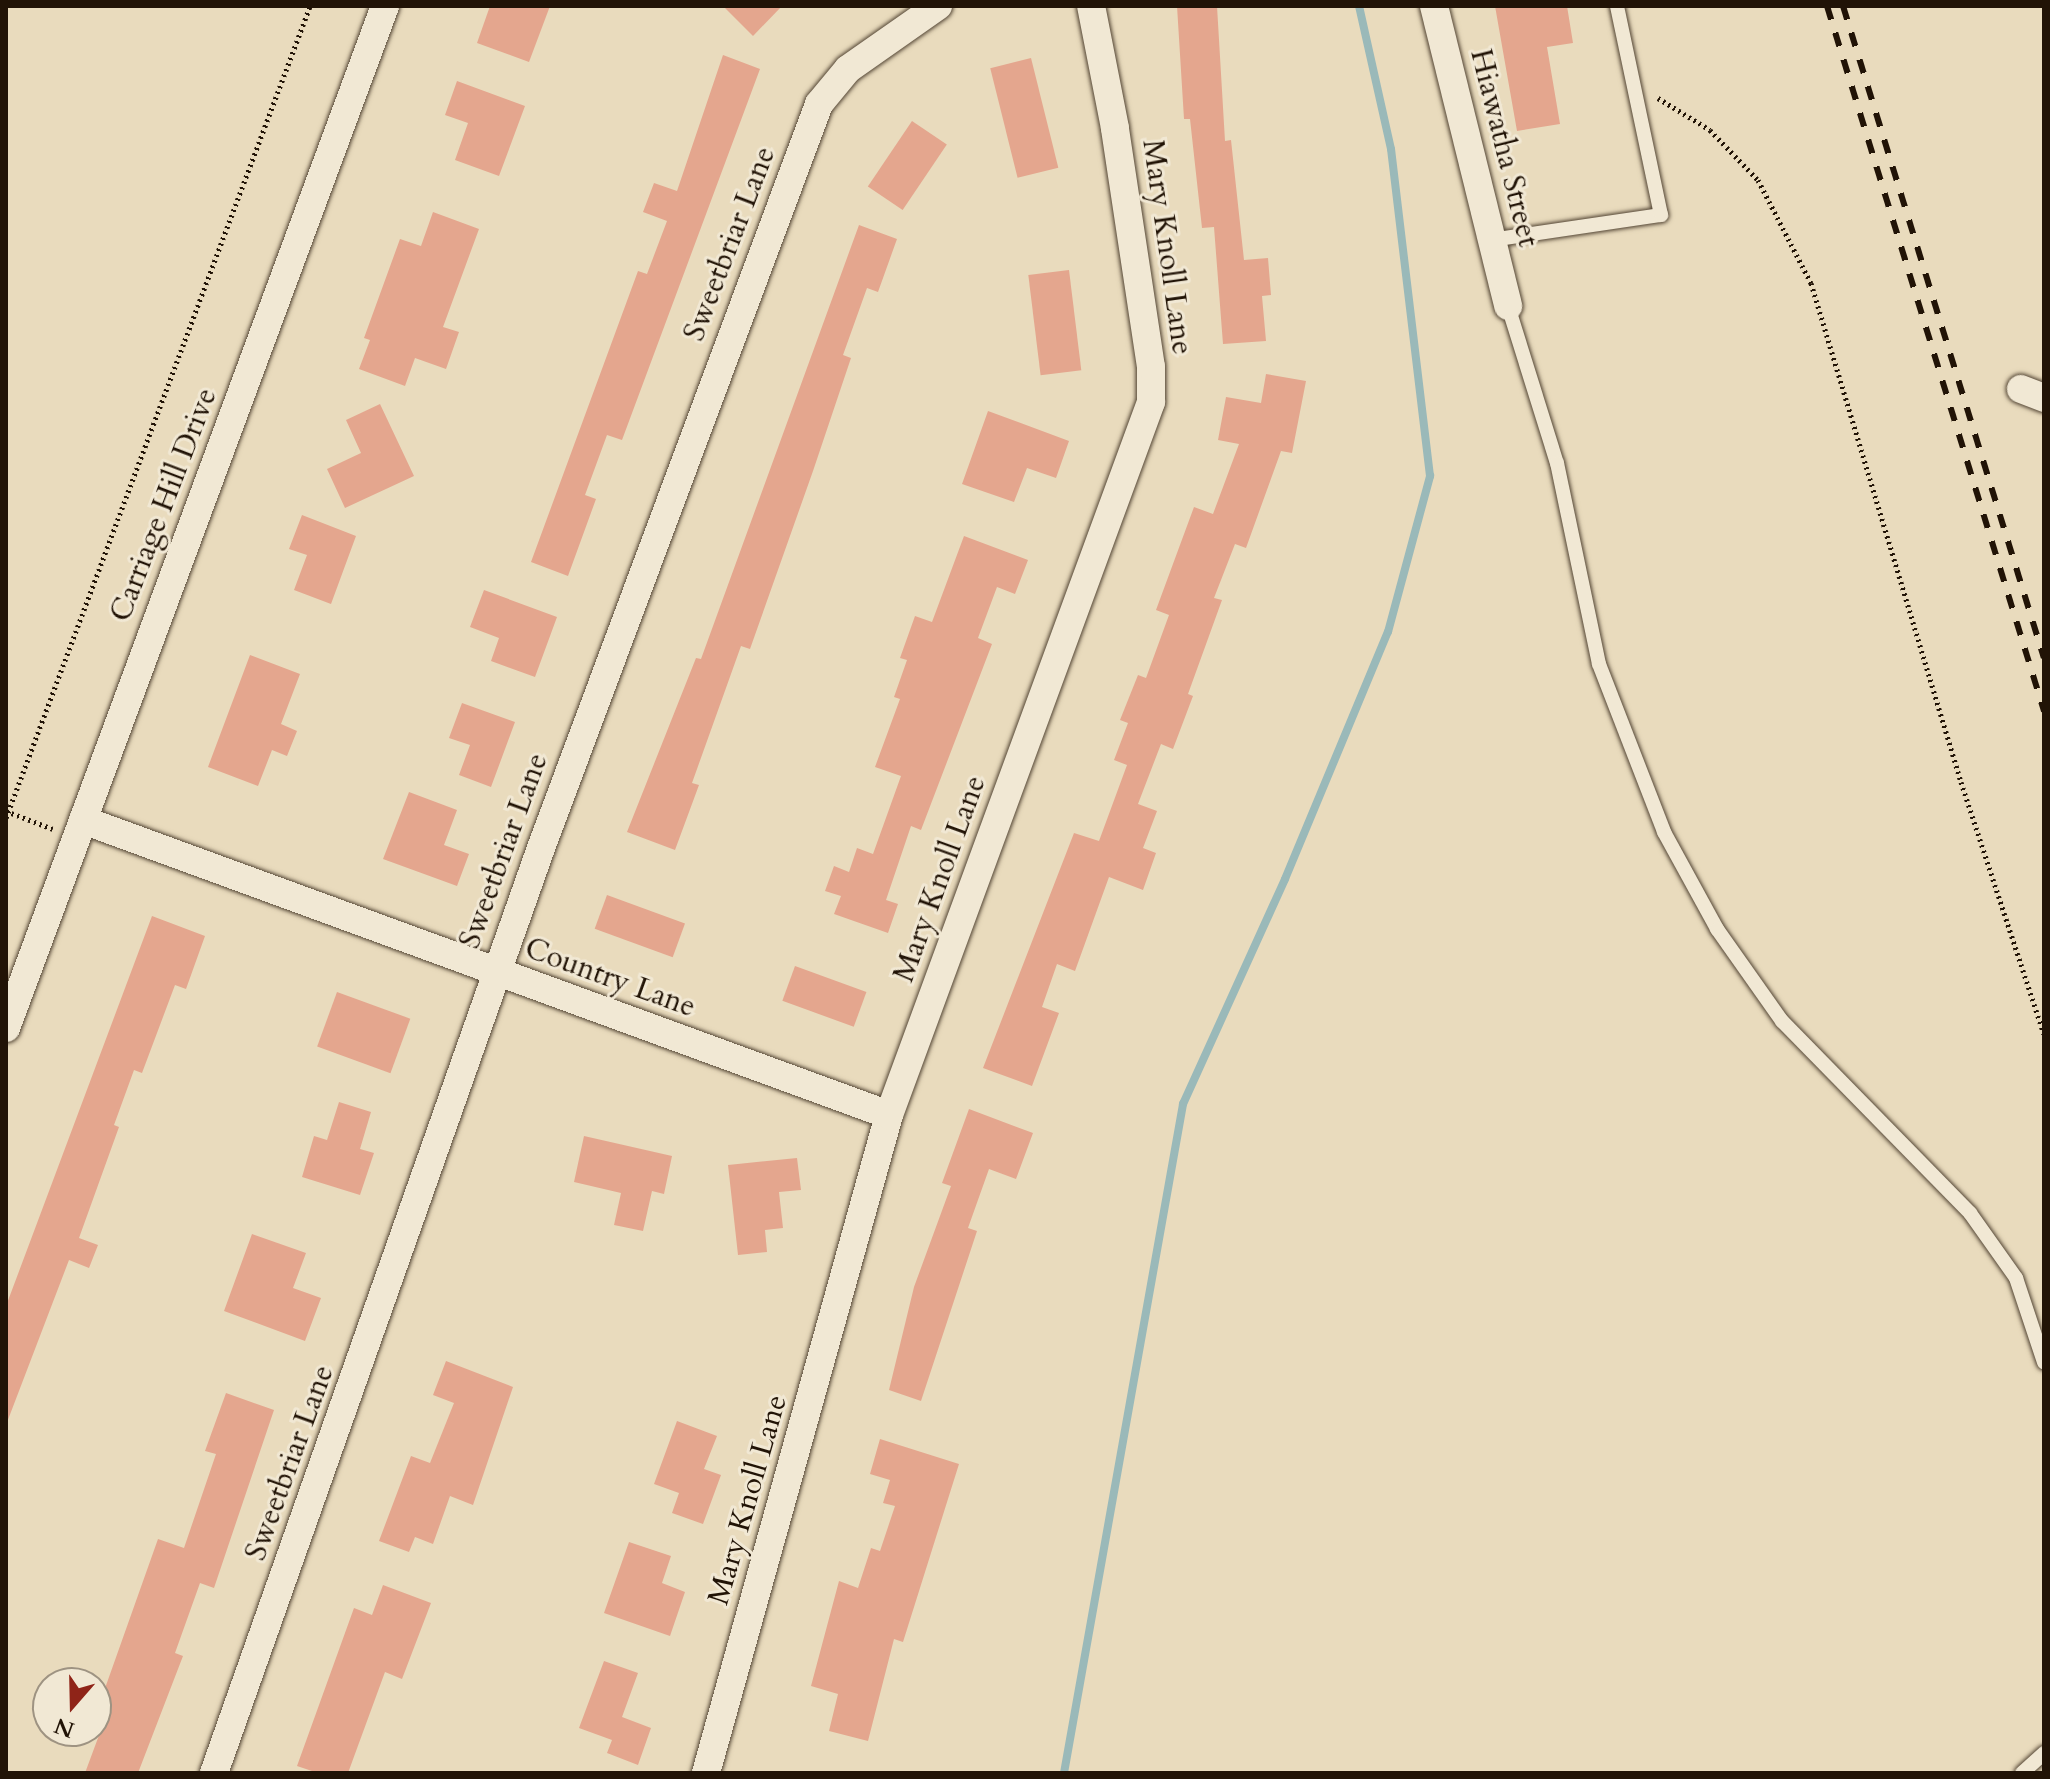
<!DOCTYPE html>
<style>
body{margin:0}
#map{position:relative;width:2050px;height:1779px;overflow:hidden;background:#e9dbbd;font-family:Cardo,serif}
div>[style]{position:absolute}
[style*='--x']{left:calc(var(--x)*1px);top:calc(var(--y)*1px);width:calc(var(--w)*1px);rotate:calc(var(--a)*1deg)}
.stream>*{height:8px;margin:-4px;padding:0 4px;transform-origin:4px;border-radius:4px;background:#9ab9b9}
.building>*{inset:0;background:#e4a68e;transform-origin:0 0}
.path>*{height:5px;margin-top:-2.5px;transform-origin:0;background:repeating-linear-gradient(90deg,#211306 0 2px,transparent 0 6px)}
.roads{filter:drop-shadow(0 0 2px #534534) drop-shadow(0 0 2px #534534)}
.service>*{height:14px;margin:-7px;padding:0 7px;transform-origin:7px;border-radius:7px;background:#f1e8d4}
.minor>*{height:28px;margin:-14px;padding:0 14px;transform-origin:14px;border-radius:14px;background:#f1e8d4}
.rail>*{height:6px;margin-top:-3px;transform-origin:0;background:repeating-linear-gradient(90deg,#211306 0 14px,transparent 0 28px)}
span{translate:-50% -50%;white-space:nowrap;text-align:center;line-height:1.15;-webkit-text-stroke:6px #f1e8d4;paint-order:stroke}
.street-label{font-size:30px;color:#211306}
.frame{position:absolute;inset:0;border:8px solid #211306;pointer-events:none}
.north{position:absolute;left:32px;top:1667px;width:80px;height:80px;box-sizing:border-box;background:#f1e8d4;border:2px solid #9e9382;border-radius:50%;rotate:200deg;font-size:22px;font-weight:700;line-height:32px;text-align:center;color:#211306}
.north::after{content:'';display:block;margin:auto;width:28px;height:36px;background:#8f2418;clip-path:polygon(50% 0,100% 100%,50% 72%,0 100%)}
</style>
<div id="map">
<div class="stream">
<i style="--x:1064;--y:1773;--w:680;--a:-79.91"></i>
<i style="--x:1183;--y:1104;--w:247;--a:-65.6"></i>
<i style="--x:1285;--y:879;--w:268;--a:-67.4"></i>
<i style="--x:1388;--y:632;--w:162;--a:-74.9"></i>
<i style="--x:1430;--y:476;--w:329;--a:-96.8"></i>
<i style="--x:1391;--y:149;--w:147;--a:-102.6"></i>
</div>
<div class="building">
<i style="clip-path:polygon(490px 6px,550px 6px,529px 62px,477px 43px)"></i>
<i style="clip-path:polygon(723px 6px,782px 6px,753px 36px)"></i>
<i style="clip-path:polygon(1177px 6px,1217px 6px,1225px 141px,1231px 140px,1244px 260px,1268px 258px,1271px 295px,1262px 296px,1266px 341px,1223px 344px,1214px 227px,1202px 228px,1190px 119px,1184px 119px)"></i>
<i style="clip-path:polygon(1495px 6px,1567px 6px,1573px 43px,1547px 47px,1560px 124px,1517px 131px)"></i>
<i style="clip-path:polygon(723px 55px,760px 69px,622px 440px,607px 435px,585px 495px,596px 499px,568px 576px,531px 562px,638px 271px,647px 274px,667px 221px,643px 212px,654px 183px,677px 191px)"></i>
<i style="left:1031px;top:58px;width:113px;height:42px;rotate:76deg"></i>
<i style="clip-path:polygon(457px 81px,525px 106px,499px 176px,455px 160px,468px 123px,445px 115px)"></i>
<i style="left:912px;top:121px;width:42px;height:79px;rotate:34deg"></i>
<i style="clip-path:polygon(433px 212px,479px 229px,443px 327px,459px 332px,446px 369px,415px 358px,405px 386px,359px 369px,370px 340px,364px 338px,400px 239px,421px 246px)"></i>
<i style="clip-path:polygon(859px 225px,897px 239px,878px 292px,867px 288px,843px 355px,851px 358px,813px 471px,750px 649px,741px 646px,692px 783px,699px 785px,675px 850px,627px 832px,696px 658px,701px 659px)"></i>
<i style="left:1069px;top:270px;width:101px;height:41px;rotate:83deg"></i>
<i style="clip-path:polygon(1266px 374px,1306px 381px,1292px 453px,1281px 451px,1246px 548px,1235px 544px,1214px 598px,1222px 600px,1188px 694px,1193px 696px,1173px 749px,1161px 744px,1138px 804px,1157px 811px,1143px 848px,1156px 853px,1143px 890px,1109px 877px,1075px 971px,1057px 964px,1042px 1007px,1059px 1013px,1032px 1086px,983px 1068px,1074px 833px,1099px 841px,1127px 765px,1114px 760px,1128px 723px,1120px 720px,1138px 675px,1146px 678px,1169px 615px,1156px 610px,1194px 507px,1213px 514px,1239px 444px,1218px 440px,1226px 397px,1261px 403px)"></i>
<i style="clip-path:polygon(380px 404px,414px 476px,345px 508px,327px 469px,361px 453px,346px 420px)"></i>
<i style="clip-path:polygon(988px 411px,1069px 441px,1056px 478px,1027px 468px,1014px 502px,962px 484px)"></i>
<i style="clip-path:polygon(302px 515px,356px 536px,331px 604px,294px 590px,307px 555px,289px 549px)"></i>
<i style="clip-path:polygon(964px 536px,1028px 560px,1015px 594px,997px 587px,978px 638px,992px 644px,921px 830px,911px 826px,886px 900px,898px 904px,888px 933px,834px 914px,841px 896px,825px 891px,834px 866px,849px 872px,857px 848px,873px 854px,901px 776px,875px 767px,900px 699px,894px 697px,907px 660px,900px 658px,915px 616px,932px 622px)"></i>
<i style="clip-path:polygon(484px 590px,557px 617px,535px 677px,491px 661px,499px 638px,470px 627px)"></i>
<i style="clip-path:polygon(250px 655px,300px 674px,281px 724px,297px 731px,287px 756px,272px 750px,258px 786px,208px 767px)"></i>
<i style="clip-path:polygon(462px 703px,515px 722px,491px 787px,459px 775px,470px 745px,449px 738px)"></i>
<i style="clip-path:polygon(409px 792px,457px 810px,444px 845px,469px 854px,457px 886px,383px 859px)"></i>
<i style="left:607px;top:895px;width:83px;height:36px;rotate:20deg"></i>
<i style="clip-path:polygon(152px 916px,205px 936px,186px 989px,175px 985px,142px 1073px,134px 1070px,114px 1125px,119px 1127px,79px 1238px,98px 1245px,89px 1268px,69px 1260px,6px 1425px,6px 1306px)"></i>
<i style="left:795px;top:966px;width:76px;height:37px;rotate:20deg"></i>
<i style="left:337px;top:992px;width:78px;height:58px;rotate:20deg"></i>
<i style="clip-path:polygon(339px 1102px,371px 1112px,360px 1149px,374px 1153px,360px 1195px,302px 1177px,314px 1136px,327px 1140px)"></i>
<i style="clip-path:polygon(969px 1109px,1033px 1133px,1016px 1179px,989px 1169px,968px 1228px,977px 1231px,921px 1401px,889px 1390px,914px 1287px,951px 1186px,942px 1183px)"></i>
<i style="clip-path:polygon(584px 1136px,672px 1156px,664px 1194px,652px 1191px,643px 1231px,614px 1225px,621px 1193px,574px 1182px)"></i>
<i style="clip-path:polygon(797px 1158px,801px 1190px,779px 1192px,783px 1228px,765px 1230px,767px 1252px,738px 1255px,728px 1165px)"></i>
<i style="clip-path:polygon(252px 1234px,306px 1253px,293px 1288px,321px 1298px,305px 1341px,224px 1311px)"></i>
<i style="clip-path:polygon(446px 1361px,513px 1387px,473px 1505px,450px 1496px,433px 1544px,415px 1537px,409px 1552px,379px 1541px,411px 1456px,430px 1463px,454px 1403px,433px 1395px)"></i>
<i style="clip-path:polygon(226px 1393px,274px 1410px,214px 1588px,200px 1583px,175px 1653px,183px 1656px,138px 1773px,85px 1773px,108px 1711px,98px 1708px,158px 1539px,184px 1548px,216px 1454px,205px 1451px)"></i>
<i style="clip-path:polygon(677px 1421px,717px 1436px,704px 1469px,721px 1475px,703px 1524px,672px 1513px,679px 1493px,654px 1484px)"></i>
<i style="clip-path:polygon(880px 1439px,959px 1464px,903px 1642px,894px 1639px,868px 1741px,829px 1731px,838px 1694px,811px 1686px,839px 1581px,858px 1588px,871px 1548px,880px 1551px,895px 1506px,883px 1503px,890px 1480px,870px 1474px)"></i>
<i style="clip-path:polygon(629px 1542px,671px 1556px,662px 1583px,685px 1592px,670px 1636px,604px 1613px)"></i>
<i style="clip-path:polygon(383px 1585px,431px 1603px,402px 1679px,385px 1672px,348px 1773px,318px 1773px,297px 1766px,354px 1608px,372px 1615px)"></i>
<i style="clip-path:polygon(604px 1661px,638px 1673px,622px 1717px,651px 1728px,638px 1765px,607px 1753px,612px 1740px,579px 1728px)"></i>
</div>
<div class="path">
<i style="--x:1658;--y:98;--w:61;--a:31.6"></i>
<i style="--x:1710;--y:130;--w:69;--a:46.2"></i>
<i style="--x:1758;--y:180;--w:116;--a:62.8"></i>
<i style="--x:1811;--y:283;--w:521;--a:73.27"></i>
<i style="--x:1961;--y:782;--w:265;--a:71.8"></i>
<i style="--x:6;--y:811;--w:50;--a:21"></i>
<i style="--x:6;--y:818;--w:867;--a:-69.47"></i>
</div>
<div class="roads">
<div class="service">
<i style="--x:1491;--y:240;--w:172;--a:-8.4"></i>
<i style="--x:1661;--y:215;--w:214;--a:-101.9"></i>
<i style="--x:1508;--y:306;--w:164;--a:72.7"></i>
<i style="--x:1557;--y:463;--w:205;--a:78.2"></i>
<i style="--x:1599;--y:664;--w:180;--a:68.8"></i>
<i style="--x:1664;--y:832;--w:111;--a:61.3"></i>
<i style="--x:1717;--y:929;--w:113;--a:54.8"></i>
<i style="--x:1782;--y:1021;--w:269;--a:45.6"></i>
<i style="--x:1970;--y:1213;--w:80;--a:54.7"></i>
<i style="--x:2016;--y:1278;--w:89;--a:71.6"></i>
<i style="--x:2022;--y:1773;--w:30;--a:-42"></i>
</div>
<div class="minor">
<i style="--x:1434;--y:6;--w:309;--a:76.1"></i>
<i style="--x:2021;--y:389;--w:25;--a:21"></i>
<i style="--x:83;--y:820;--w:858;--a:20.1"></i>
<i style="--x:6;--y:1028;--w:1090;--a:-69.65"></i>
<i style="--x:214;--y:1773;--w:981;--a:-70.53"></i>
<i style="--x:541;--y:848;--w:794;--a:-69.51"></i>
<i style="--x:819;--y:104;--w:45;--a:-50.4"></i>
<i style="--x:848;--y:69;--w:110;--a:-35"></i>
<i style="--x:706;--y:1773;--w:683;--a:-74.46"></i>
<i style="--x:889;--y:1115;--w:760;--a:-69.82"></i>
<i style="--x:1151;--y:402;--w:35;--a:-90"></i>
<i style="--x:1151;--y:367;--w:242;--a:-98.6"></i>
<i style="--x:1115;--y:128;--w:124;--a:-101.1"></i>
</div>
</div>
<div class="rail">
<i style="--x:1827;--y:6;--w:738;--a:72.89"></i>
<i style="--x:1843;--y:6;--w:682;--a:72.87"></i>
</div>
<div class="street-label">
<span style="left:1504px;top:148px;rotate:76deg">Hiawatha Street</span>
<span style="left:730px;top:244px;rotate:-69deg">Sweetbriar Lane</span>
<span style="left:1167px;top:247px;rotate:82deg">Mary Knoll Lane</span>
<span style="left:164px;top:505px;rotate:-69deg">Carriage Hill Drive</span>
<span style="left:504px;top:851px;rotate:-70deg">Sweetbriar Lane</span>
<span style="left:940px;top:879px;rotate:-70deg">Mary Knoll Lane</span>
<span style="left:610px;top:978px;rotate:20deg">Country Lane</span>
<span style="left:290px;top:1463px;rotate:-70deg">Sweetbriar Lane</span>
<span style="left:748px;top:1500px;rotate:-74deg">Mary Knoll Lane</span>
</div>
<div class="frame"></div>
<div class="north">N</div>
</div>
